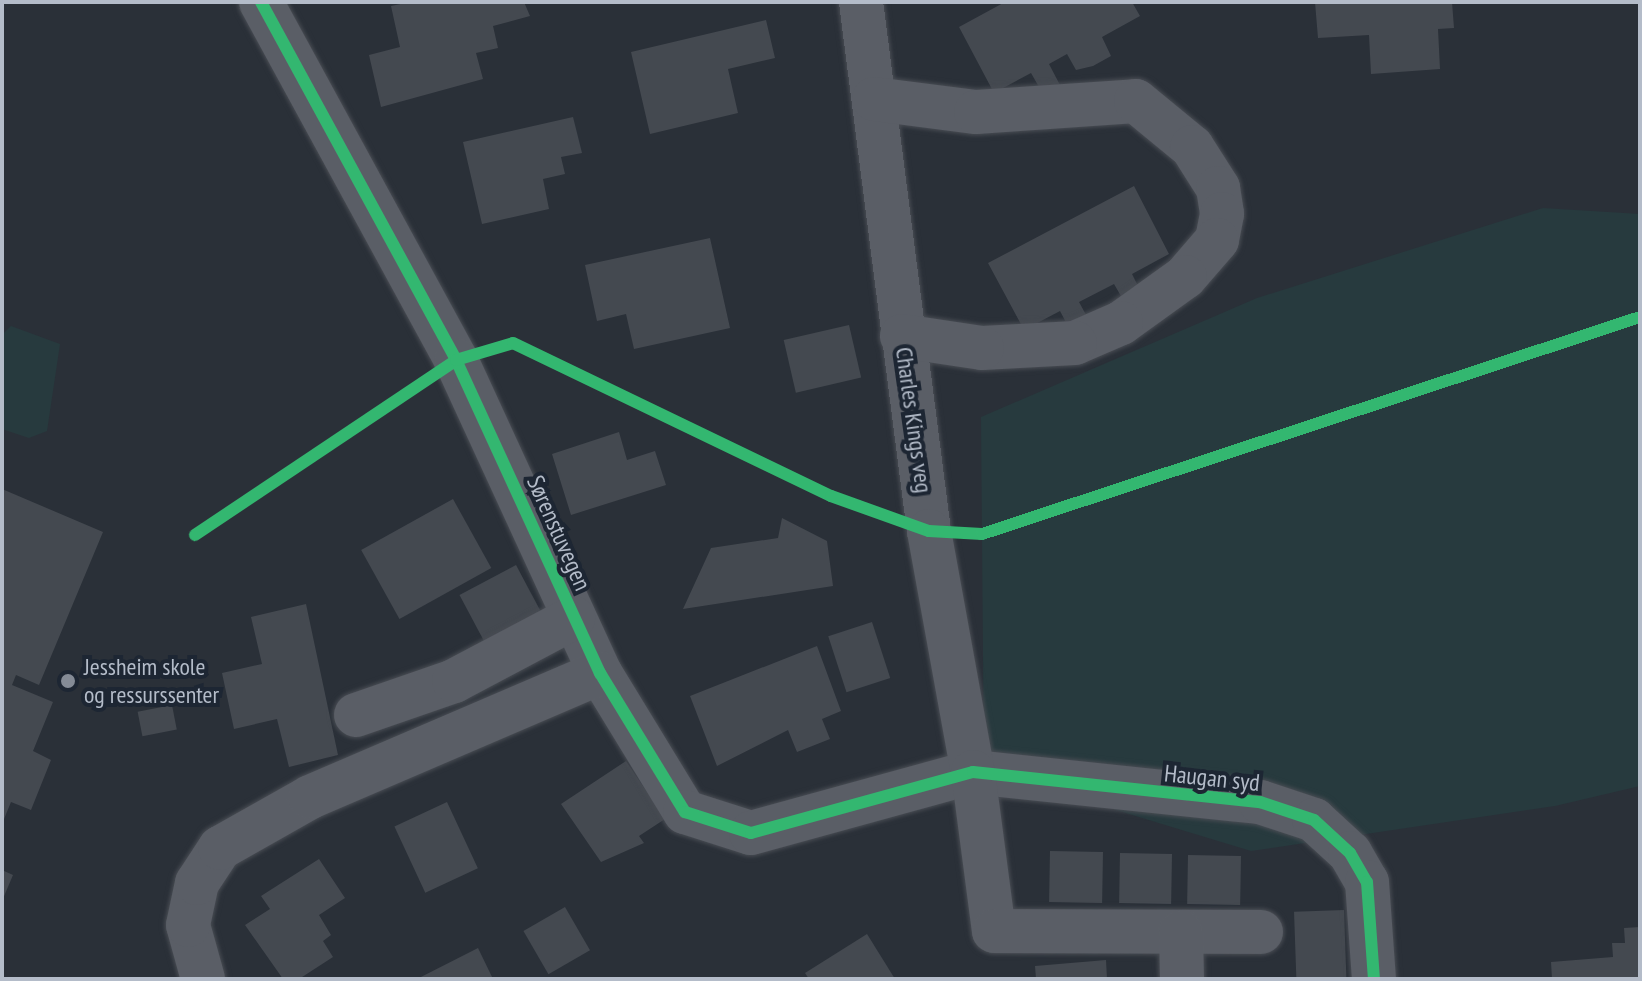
<!DOCTYPE html>
<meta charset="utf-8">
<style>
body{margin:0}
#map{position:relative;width:1642px;height:981px;overflow:hidden;background:#2a3038;font-family:"PT Sans Narrow",sans-serif}
div>[style]{position:absolute}
[style*='--x']{left:calc(var(--x)*1px);top:calc(var(--y)*1px);width:calc(var(--w)*1px);rotate:calc(var(--a)*1deg)}
.green>*{inset:0;background:#273a3e}
.building>*{inset:0;background:#444950;transform-origin:0 0}
.roads{filter:drop-shadow(0 0 2px #484c53) drop-shadow(0 0 2px #484c53)}
.minor>*{height:44px;margin:-22px;padding:0 22px;transform-origin:22px;border-radius:22px;background:#5a5e66}
.cycleway>*{height:12px;margin:-6px;padding:0 6px;transform-origin:6px;border-radius:6px;background:#33b770}
.dots>*{width:22px;height:22px;translate:-50% -50%;box-sizing:border-box;border:4px solid #1d2633;border-radius:50%}
span{translate:-50% -50%;white-space:nowrap;text-align:center;line-height:1.15;-webkit-text-stroke:8px #1d2633;paint-order:stroke}
.street-label{font-size:24px;color:#b4bcc9}
.poi-label{font-size:24px;color:#b4bcc9}
.left{translate:0 -50%;text-align:left}
.frame{position:absolute;inset:0;border:4px solid #b4bcc9;pointer-events:none}
</style>
<div id="map">
<div class="green">
<i style="clip-path:polygon(1543px 208px,1640px 214px,1640px 786px,1555px 806px,1251px 851px,984px 770px,981px 417px,1257px 298px)"></i>
<i style="clip-path:polygon(11px 326px,60px 344px,47px 431px,29px 438px,2px 429px,2px 335px)"></i>
</div>
<div class="building">
<i style="clip-path:polygon(410px 2px,524px 2px,530px 16px,493px 26px,498px 48px,476px 53px,483px 79px,381px 107px,369px 55px,400px 47px,391px 6px)"></i>
<i style="clip-path:polygon(1005px 2px,1132px 2px,1140px 16px,1102px 37px,1111px 56px,1093px 66px,1076px 70px,1067px 54px,1049px 64px,1060px 85px,1043px 94px,1031px 73px,994px 93px,959px 27px)"></i>
<i style="clip-path:polygon(1315px 2px,1452px 2px,1454px 28px,1438px 29px,1440px 69px,1371px 74px,1369px 35px,1318px 38px)"></i>
<i style="clip-path:polygon(766px 20px,775px 58px,728px 69px,738px 113px,650px 134px,631px 52px)"></i>
<i style="clip-path:polygon(573px 117px,582px 153px,561px 157px,565px 174px,543px 179px,549px 209px,482px 224px,463px 142px)"></i>
<i style="clip-path:polygon(1134px 186px,1169px 254px,1132px 274px,1142px 294px,1125px 303px,1114px 284px,1079px 302px,1090px 322px,1071px 332px,1060px 311px,1024px 330px,988px 263px)"></i>
<i style="clip-path:polygon(710px 238px,730px 328px,634px 349px,626px 314px,597px 321px,585px 265px)"></i>
<i style="left:849px;top:325px;width:54px;height:67px;rotate:77deg"></i>
<i style="clip-path:polygon(619px 432px,627px 460px,655px 451px,666px 485px,571px 515px,552px 454px)"></i>
<i style="clip-path:polygon(2px 489px,103px 532px,39px 685px,16px 675px,12px 685px,53px 702px,33px 751px,51px 760px,31px 810px,11px 802px,2px 824px)"></i>
<i style="left:453px;top:499px;width:79px;height:105px;rotate:61deg"></i>
<i style="clip-path:polygon(782px 518px,827px 541px,833px 586px,683px 609px,711px 548px,778px 538px)"></i>
<i style="left:516px;top:565px;width:57px;height:64px;rotate:62deg"></i>
<i style="clip-path:polygon(306px 604px,338px 755px,289px 767px,277px 719px,234px 729px,222px 673px,262px 664px,251px 617px)"></i>
<i style="left:872px;top:622px;width:59px;height:46px;rotate:72deg"></i>
<i style="clip-path:polygon(817px 646px,841px 711px,822px 719px,830px 739px,797px 752px,788px 730px,717px 766px,690px 696px)"></i>
<i style="left:172px;top:705px;width:25px;height:35px;rotate:79deg"></i>
<i style="clip-path:polygon(626px 761px,665px 819px,639px 836px,644px 843px,601px 862px,561px 804px)"></i>
<i style="left:447px;top:802px;width:73px;height:58px;rotate:65deg"></i>
<i style="left:1050px;top:851px;width:53px;height:51px;rotate:1deg"></i>
<i style="left:1120px;top:853px;width:52px;height:50px;rotate:1deg"></i>
<i style="left:1188px;top:855px;width:53px;height:49px;rotate:1deg"></i>
<i style="clip-path:polygon(319px 859px,345px 898px,319px 915px,331px 935px,323px 941px,333px 957px,299px 979px,283px 979px,245px 925px,270px 909px,261px 896px)"></i>
<i style="clip-path:polygon(2px 870px,13px 875px,2px 901px)"></i>
<i style="left:565px;top:907px;width:50px;height:48px;rotate:60deg"></i>
<i style="left:1344px;top:910px;width:69px;height:50px;rotate:88deg"></i>
<i style="clip-path:polygon(1640px 927px,1640px 979px,1552px 979px,1551px 962px,1613px 957px,1612px 943px,1625px 943px,1624px 928px)"></i>
<i style="clip-path:polygon(867px 934px,895px 979px,809px 979px,805px 973px)"></i>
<i style="clip-path:polygon(478px 948px,493px 979px,417px 979px)"></i>
<i style="clip-path:polygon(1106px 960px,1107px 979px,1036px 979px,1035px 966px)"></i>
</div>
<div class="roads">
<div class="minor">
<i style="--x:261;--y:2;--w:408;--a:61.4"></i>
<i style="--x:456;--y:360;--w:345;--a:65.3"></i>
<i style="--x:600;--y:673;--w:163;--a:58.6"></i>
<i style="--x:685;--y:812;--w:69;--a:17.7"></i>
<i style="--x:751;--y:833;--w:230;--a:-15.4"></i>
<i style="--x:973;--y:772;--w:289;--a:6"></i>
<i style="--x:1260;--y:802;--w:57;--a:18.4"></i>
<i style="--x:1314;--y:820;--w:49;--a:42.5"></i>
<i style="--x:1350;--y:853;--w:34;--a:60"></i>
<i style="--x:1367;--y:882;--w:97;--a:85.9"></i>
<i style="--x:861;--y:2;--w:533;--a:82.68"></i>
<i style="--x:929;--y:531;--w:245;--a:79.7"></i>
<i style="--x:973;--y:772;--w:160;--a:82.5"></i>
<i style="--x:994;--y:931;--w:267;--a:0.2"></i>
<i style="--x:874;--y:99;--w:103;--a:7.3"></i>
<i style="--x:976;--y:112;--w:160;--a:-3.9"></i>
<i style="--x:1136;--y:101;--w:72;--a:39.4"></i>
<i style="--x:1192;--y:147;--w:49;--a:57.6"></i>
<i style="--x:1218;--y:188;--w:26;--a:81"></i>
<i style="--x:1222;--y:214;--w:26;--a:101"></i>
<i style="--x:1217;--y:240;--w:49;--a:130.9"></i>
<i style="--x:1185;--y:277;--w:79;--a:144.3"></i>
<i style="--x:1121;--y:323;--w:50;--a:156.5"></i>
<i style="--x:1075;--y:343;--w:93;--a:176.9"></i>
<i style="--x:982;--y:348;--w:81;--a:-171.5"></i>
<i style="--x:356;--y:715;--w:104;--a:-19.1"></i>
<i style="--x:454;--y:681;--w:135;--a:-27.9"></i>
<i style="--x:1181;--y:932;--w:47;--a:88.8"></i>
<i style="--x:203;--y:979;--w:56;--a:-105.5"></i>
<i style="--x:188;--y:925;--w:43;--a:-77.9"></i>
<i style="--x:197;--y:883;--w:42;--a:-56.7"></i>
<i style="--x:220;--y:848;--w:103;--a:-29.5"></i>
<i style="--x:310;--y:797;--w:315;--a:-23.2"></i>
</div>
</div>
<div class="cycleway">
<i style="--x:261;--y:2;--w:408;--a:61.4"></i>
<i style="--x:456;--y:360;--w:345;--a:65.3"></i>
<i style="--x:600;--y:673;--w:163;--a:58.6"></i>
<i style="--x:685;--y:812;--w:69;--a:17.7"></i>
<i style="--x:751;--y:833;--w:230;--a:-15.4"></i>
<i style="--x:973;--y:772;--w:289;--a:6"></i>
<i style="--x:1260;--y:802;--w:57;--a:18.4"></i>
<i style="--x:1314;--y:820;--w:49;--a:42.5"></i>
<i style="--x:1350;--y:853;--w:34;--a:60"></i>
<i style="--x:1367;--y:882;--w:97;--a:85.9"></i>
<i style="--x:195;--y:535;--w:314;--a:-33.8"></i>
<i style="--x:456;--y:360;--w:59;--a:-16.6"></i>
<i style="--x:513;--y:343;--w:353;--a:25.7"></i>
<i style="--x:831;--y:496;--w:104;--a:19.7"></i>
<i style="--x:929;--y:531;--w:53;--a:3.2"></i>
<i style="--x:982;--y:534;--w:693;--a:-18.25"></i>
</div>
<div class="dots">
<i style="left:68px;top:681px;background:#848b96"></i>
</div>
<div class="street-label">
<span style="left:914px;top:420px;rotate:82deg">Charles Kings veg</span>
<span style="left:559px;top:533px;rotate:66deg">Sørenstuvegen</span>
<span style="left:1212px;top:778px;rotate:6deg">Haugan syd</span>
</div>
<div class="poi-label">
<span class="left" style="left:84px;top:681px">Jessheim skole<br>og ressurssenter</span>
</div>
<div class="frame"></div>
</div>
